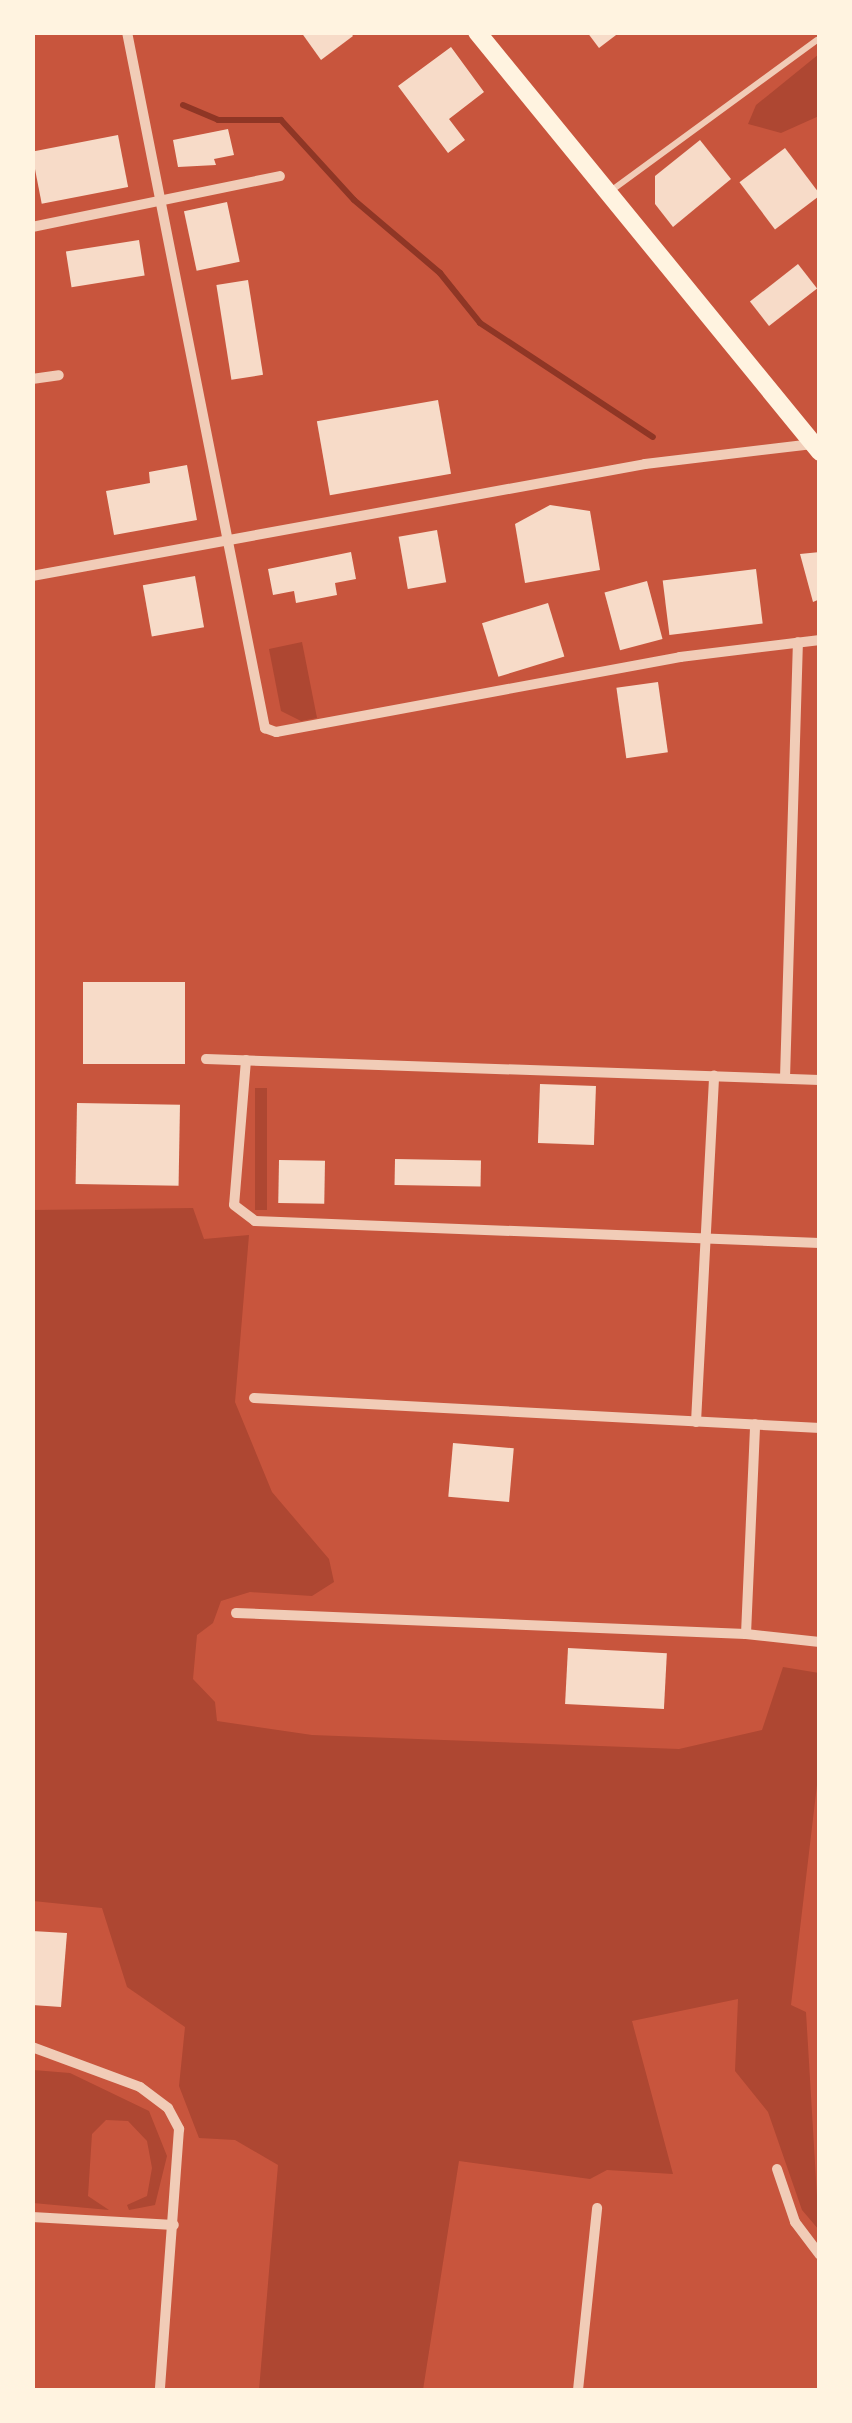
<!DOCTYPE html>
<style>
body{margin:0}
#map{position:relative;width:852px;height:2423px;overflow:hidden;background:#c8553d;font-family:Raleway,sans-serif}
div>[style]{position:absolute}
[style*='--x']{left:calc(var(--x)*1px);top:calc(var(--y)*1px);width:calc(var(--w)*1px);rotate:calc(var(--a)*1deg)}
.green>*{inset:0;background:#ae4732;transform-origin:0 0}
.stream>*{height:6px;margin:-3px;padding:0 3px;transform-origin:3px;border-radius:3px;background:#8f3625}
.building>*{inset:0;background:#f7dbc8;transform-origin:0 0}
.service>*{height:6px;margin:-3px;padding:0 3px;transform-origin:3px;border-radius:3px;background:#f1ccb7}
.minor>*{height:10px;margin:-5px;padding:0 5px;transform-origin:5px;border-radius:5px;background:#f1ccb7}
.secondary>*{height:18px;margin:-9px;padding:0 9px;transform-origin:9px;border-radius:9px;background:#fff3e0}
span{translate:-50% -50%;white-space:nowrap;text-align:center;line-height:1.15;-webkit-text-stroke:9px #fff3e0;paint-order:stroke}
.frame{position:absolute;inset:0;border:35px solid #fff3e0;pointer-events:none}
</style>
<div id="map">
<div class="green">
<i style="clip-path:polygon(819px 54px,819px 116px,781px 133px,748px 124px,756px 105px)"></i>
<i style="clip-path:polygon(302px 642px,317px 718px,301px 721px,281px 711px,269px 649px)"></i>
<i style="left:255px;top:1088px;width:12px;height:122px"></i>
<i style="clip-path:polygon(193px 1208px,204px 1239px,249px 1235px,235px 1402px,272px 1492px,329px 1559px,334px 1582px,312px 1596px,250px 1592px,221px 1601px,213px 1623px,197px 1635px,193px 1679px,215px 1702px,217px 1721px,312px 1735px,679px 1749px,762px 1730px,783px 1667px,819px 1673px,819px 1768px,791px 2005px,806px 2012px,819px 2230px,802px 2210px,768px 2112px,735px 2071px,738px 1999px,632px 2021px,673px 2174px,607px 2170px,590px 2179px,459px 2161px,423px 2390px,259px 2390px,278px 2165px,235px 2140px,199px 2138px,179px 2086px,185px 2027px,127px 1987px,102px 1908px,33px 1901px,33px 1210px)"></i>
<i style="clip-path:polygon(33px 2070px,70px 2073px,149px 2111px,167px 2156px,155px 2205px,129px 2210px,127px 2205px,147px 2196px,152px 2168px,147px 2141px,128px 2121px,106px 2120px,92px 2134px,88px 2196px,109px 2210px,33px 2203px)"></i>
</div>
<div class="stream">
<i style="--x:183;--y:105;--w:38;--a:23"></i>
<i style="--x:218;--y:120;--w:63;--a:0"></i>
<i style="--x:281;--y:120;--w:108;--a:47.6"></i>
<i style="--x:354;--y:200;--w:113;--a:40.3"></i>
<i style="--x:440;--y:273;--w:64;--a:51.3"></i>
<i style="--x:480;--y:323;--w:207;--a:33.4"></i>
</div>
<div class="building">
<i style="clip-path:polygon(301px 32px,350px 32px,353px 36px,321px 60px)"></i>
<i style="clip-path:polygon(587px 32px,620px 32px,599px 48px)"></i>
<i style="clip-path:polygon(451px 47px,484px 92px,449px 119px,465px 140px,448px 153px,398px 86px)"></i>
<i style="clip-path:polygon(228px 129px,234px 155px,214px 159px,216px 165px,178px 167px,173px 140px)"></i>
<i style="left:118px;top:135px;width:53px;height:88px;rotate:79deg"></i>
<i style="clip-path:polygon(700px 140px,731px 179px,673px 227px,655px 204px,655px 176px)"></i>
<i style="left:785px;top:148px;width:59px;height:57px;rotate:53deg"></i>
<i style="left:227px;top:202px;width:61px;height:44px;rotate:78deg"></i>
<i style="left:139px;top:240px;width:36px;height:74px;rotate:81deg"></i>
<i style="left:798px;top:264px;width:31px;height:61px;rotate:52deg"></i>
<i style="left:248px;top:280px;width:96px;height:32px;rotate:81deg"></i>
<i style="left:438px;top:400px;width:75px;height:123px;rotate:80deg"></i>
<i style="clip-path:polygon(187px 465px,197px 520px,114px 535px,106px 491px,150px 483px,149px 472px)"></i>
<i style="clip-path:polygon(550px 505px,590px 511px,600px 570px,525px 583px,515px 524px)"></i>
<i style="left:437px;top:530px;width:53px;height:39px;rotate:80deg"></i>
<i style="clip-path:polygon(351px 552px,356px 579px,335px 583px,337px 595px,296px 603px,294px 591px,273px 595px,268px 569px)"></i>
<i style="clip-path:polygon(820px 552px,820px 599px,813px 602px,800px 554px)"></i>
<i style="left:756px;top:569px;width:55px;height:94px;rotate:83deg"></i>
<i style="left:195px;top:576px;width:52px;height:53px;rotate:80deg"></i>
<i style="left:647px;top:581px;width:60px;height:44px;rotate:75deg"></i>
<i style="left:548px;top:603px;width:56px;height:69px;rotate:73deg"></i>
<i style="left:658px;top:682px;width:71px;height:42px;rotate:82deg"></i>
<i style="left:83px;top:982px;width:102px;height:82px"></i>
<i style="left:540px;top:1084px;width:56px;height:59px;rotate:2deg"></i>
<i style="left:77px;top:1103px;width:103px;height:81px;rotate:1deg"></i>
<i style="left:395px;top:1159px;width:86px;height:26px;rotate:1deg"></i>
<i style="left:279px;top:1160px;width:46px;height:43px;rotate:1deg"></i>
<i style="left:453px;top:1443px;width:61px;height:54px;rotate:5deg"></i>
<i style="left:568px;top:1648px;width:99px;height:56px;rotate:3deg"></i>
<i style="clip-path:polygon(32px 1931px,67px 1933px,61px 2007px,32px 2005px)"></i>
</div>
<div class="service">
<i style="--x:612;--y:190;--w:254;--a:-36.2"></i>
</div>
<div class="minor">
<i style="--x:127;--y:32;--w:710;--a:78.79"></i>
<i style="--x:265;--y:728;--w:12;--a:20"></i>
<i style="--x:276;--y:732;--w:411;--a:-10.5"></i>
<i style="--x:680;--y:657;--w:141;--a:-6.9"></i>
<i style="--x:32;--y:227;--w:253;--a:-11.6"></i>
<i style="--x:32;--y:379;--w:27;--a:-8"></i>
<i style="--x:32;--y:576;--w:623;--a:-10.35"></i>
<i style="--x:645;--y:464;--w:169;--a:-6.8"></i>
<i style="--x:206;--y:1059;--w:614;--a:1.96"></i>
<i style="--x:246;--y:1060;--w:145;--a:94.7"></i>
<i style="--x:234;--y:1205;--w:26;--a:37"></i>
<i style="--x:255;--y:1221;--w:565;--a:2.23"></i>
<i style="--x:785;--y:1078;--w:436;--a:-88.3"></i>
<i style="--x:254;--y:1398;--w:567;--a:3.03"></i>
<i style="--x:696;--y:1422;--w:347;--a:-87"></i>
<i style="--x:236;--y:1613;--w:510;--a:2.36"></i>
<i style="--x:746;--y:1634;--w:210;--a:-87.5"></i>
<i style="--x:746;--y:1634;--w:74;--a:6.2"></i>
<i style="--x:32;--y:2047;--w:115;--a:20.3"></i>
<i style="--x:140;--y:2087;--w:35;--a:37"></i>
<i style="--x:168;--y:2108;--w:24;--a:62"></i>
<i style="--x:179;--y:2129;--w:262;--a:94.2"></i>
<i style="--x:777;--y:2169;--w:56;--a:71.2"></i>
<i style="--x:795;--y:2222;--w:41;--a:52.9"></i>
<i style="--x:32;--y:2217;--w:142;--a:3.2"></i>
<i style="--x:578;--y:2390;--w:183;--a:-84"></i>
</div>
<div class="secondary">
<i style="--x:477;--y:32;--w:542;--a:50.76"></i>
</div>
<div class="frame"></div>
</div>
